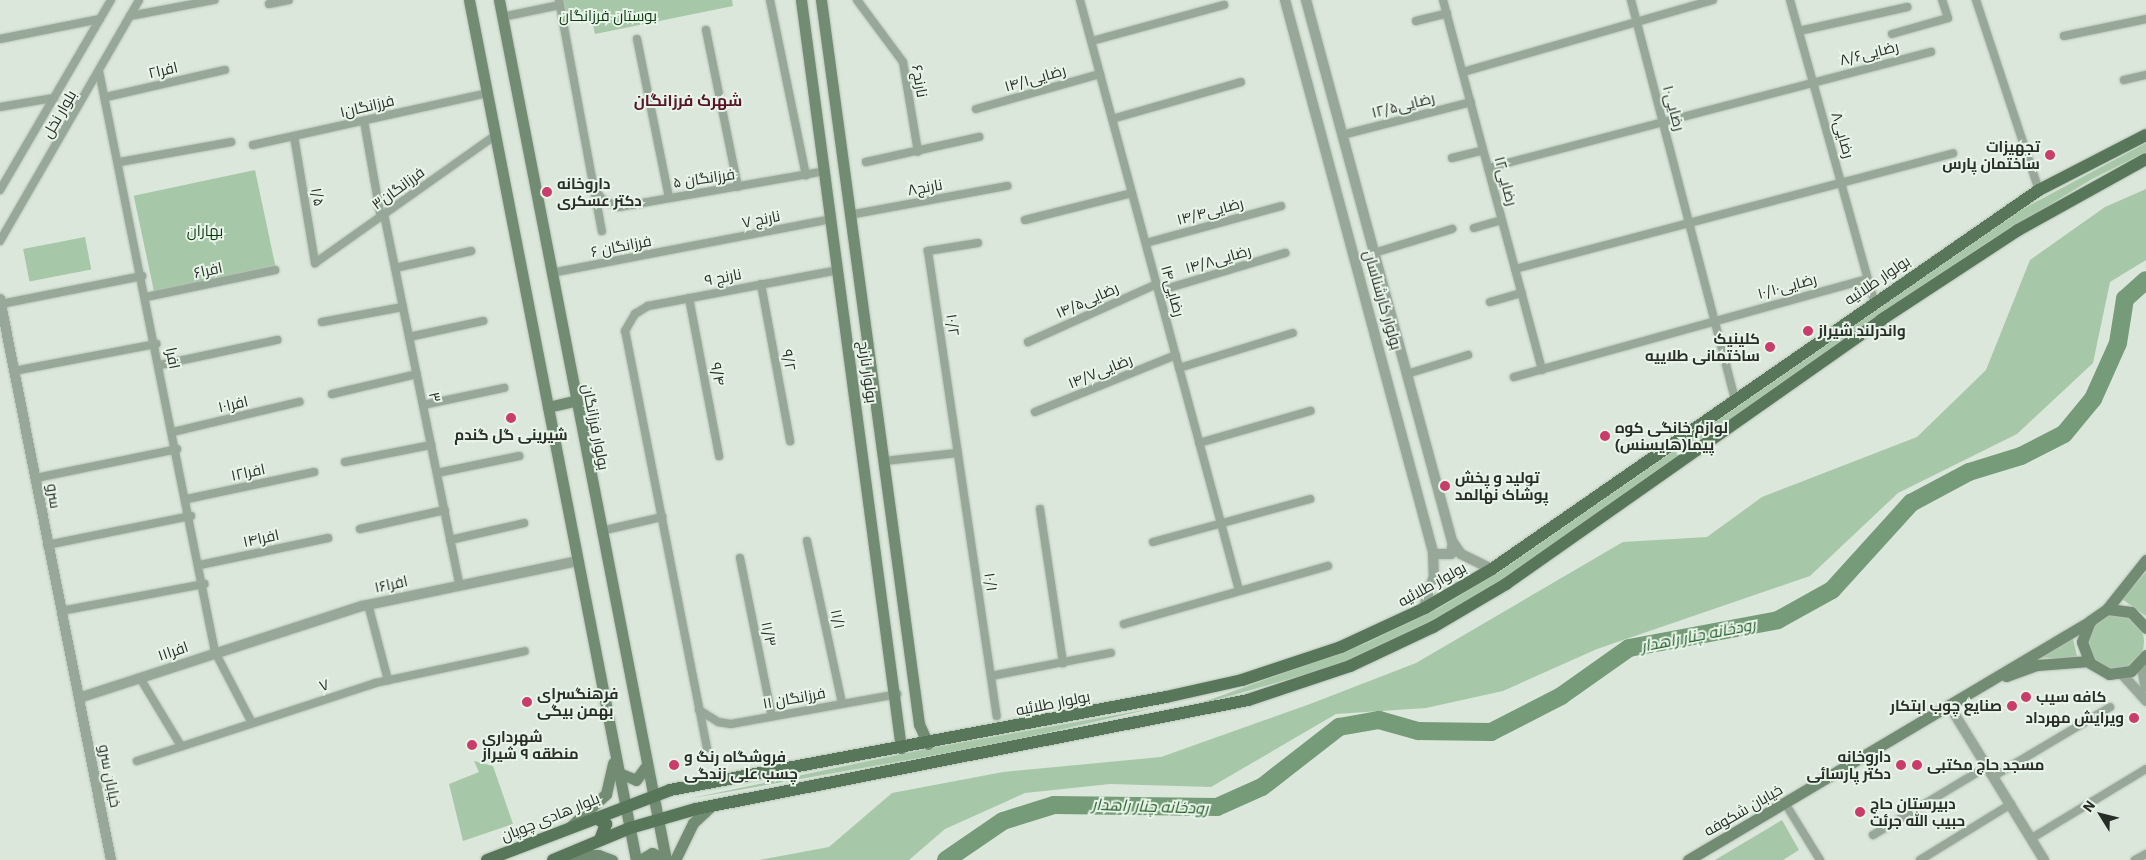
<!DOCTYPE html>
<meta charset="utf-8">
<style>
body{margin:0}
#map{position:relative;width:2146px;height:860px;overflow:hidden;background:#dae7da;font-family:"IBM Plex Sans",Cairo,sans-serif}
div>[style]{position:absolute}
[style*='--x']{left:calc(var(--x)*1px);top:calc(var(--y)*1px);width:calc(var(--w)*1px);rotate:calc(var(--a)*1deg)}
.green>*{inset:0;background:#a7c8a8;transform-origin:0 0}
.round{border-radius:50%}
.river>*{height:18px;margin:-9px;padding:0 9px;transform-origin:9px;border-radius:9px;background:#769b78}
.roads{filter:drop-shadow(0 0 1px #b6c2b6) drop-shadow(0 0 1px #b6c2b6)}
.minor>*{height:8px;margin:-4px;padding:0 4px;transform-origin:4px;border-radius:4px;background:#97a898}
.tertiary>*{height:10px;margin:-5px;padding:0 5px;transform-origin:5px;border-radius:5px;background:#97a898}
.secondary>*{height:11px;margin:-5.5px;padding:0 5.5px;transform-origin:5.5px;border-radius:5.5px;background:#728b73}
.primary>*{height:12px;margin:-6px;padding:0 6px;transform-origin:6px;border-radius:6px;background:#58765a}
.dots>*{width:14px;height:14px;translate:-50% -50%;box-sizing:border-box;border:2px solid #e7f4e7;border-radius:50%}
span{translate:-50% -50%;white-space:nowrap;text-align:center;line-height:1.15;-webkit-text-stroke:4px #e7f4e7;paint-order:stroke}
.park-label{font-size:15px;color:#0d3814}
.street-label{font-size:15px;color:#282d28}
.poi-label{font-size:15px;color:#282d28;font-weight:700}
.right{translate:-100% -50%;text-align:right}
.left{translate:0 -50%;text-align:left}
.neighbourhood-label{font-size:16px;color:#58142a;font-weight:700}
.water-label{font-size:16px;color:#245b2b;font-style:italic}
.north{position:absolute;left:2076px;top:790px;width:50px;height:50px;-webkit-text-stroke:4px #e7f4e7;paint-order:stroke;rotate:306deg;font-size:14px;font-weight:700;line-height:20px;text-align:center;color:#282d28}
.north::after{content:'';display:block;margin:auto;width:18px;height:22px;background:#282d28;clip-path:polygon(50% 0,100% 100%,50% 72%,0 100%)}
</style>
<div id="map">
<div class="green">
<i style="clip-path:polygon(560px 0,732px 0,733px 6px,595px 34px,590px 10px,563px 15px)"></i>
<i style="clip-path:polygon(2146px 143px,2146px 152px,2092px 179px,1980px 247px,1493px 586px,1428px 623px,1339px 665px,1187px 708px,1364px 644px,1439px 608px,1502px 570px,2021px 210px)"></i>
<i style="left:255px;top:170px;width:98px;height:124px;rotate:78deg"></i>
<i style="clip-path:polygon(2146px 189px,2146px 260px,2110px 282px,2093px 363px,2017px 434px,1898px 493px,1810px 576px,1597px 649px,1503px 691px,1426px 708px,1336px 714px,1211px 787px,1110px 784px,1025px 793px,945px 829px,909px 860px,759px 860px,829px 847px,892px 793px,1003px 772px,1161px 757px,1310px 704px,1416px 663px,1623px 542px,1707px 537px,1762px 497px,1917px 437px,1986px 370px,2030px 260px,2105px 207px)"></i>
<i style="left:85px;top:237px;width:33px;height:63px;rotate:79deg"></i>
<i style="clip-path:polygon(2146px 572px,2146px 616px,2122px 599px)"></i>
<i class="round" style="left:2088px;top:614px;width:56px;height:56px"></i>
<i style="clip-path:polygon(2072px 635px,2078px 660px,2037px 657px)"></i>
<i style="clip-path:polygon(1155px 708px,998px 744px,687px 799px,931px 748px)"></i>
<i style="clip-path:polygon(474px 761px,493px 766px,513px 824px,463px 841px,449px 784px,479px 772px)"></i>
<i style="clip-path:polygon(1782px 820px,1799px 850px,1783px 860px,1715px 860px)"></i>
</div>
<div class="river">
<i style="--x:946;--y:860;--w:69;--a:-34.4"></i>
<i style="--x:1003;--y:821;--w:53;--a:-17.4"></i>
<i style="--x:1054;--y:805;--w:163;--a:0.7"></i>
<i style="--x:1217;--y:807;--w:49;--a:-24"></i>
<i style="--x:1262;--y:787;--w:98;--a:-37.9"></i>
<i style="--x:1339;--y:727;--w:41;--a:-9.9"></i>
<i style="--x:1379;--y:720;--w:41;--a:15.8"></i>
<i style="--x:1418;--y:731;--w:73;--a:0.8"></i>
<i style="--x:1491;--y:732;--w:79;--a:-27.2"></i>
<i style="--x:1561;--y:696;--w:83;--a:-35.2"></i>
<i style="--x:1629;--y:648;--w:152;--a:-10.6"></i>
<i style="--x:1778;--y:620;--w:62;--a:-29.1"></i>
<i style="--x:1832;--y:590;--w:118;--a:-47.8"></i>
<i style="--x:1911;--y:503;--w:66;--a:-28.1"></i>
<i style="--x:1969;--y:472;--w:54;--a:-17.1"></i>
<i style="--x:2021;--y:456;--w:48;--a:-27.1"></i>
<i style="--x:2064;--y:434;--w:45;--a:-50.4"></i>
<i style="--x:2093;--y:399;--w:61;--a:-65.9"></i>
<i style="--x:2118;--y:343;--w:45;--a:-81"></i>
<i style="--x:2125;--y:299;--w:28;--a:-42"></i>
</div>
<div class="roads">
<div class="minor">
<i style="--x:559;--y:0;--w:235;--a:79.5"></i>
<i style="--x:770;--y:0;--w:179;--a:78.4"></i>
<i style="--x:857;--y:0;--w:77;--a:53.4"></i>
<i style="--x:903;--y:62;--w:91;--a:80.5"></i>
<i style="--x:1080;--y:0;--w:611;--a:74.92"></i>
<i style="--x:1443;--y:0;--w:383;--a:75"></i>
<i style="--x:1631;--y:0;--w:412;--a:75.4"></i>
<i style="--x:1790;--y:0;--w:313;--a:74.4"></i>
<i style="--x:1976;--y:0;--w:200;--a:71.7"></i>
<i style="--x:269;--y:4;--w:20;--a:-11"></i>
<i style="--x:130;--y:16;--w:86;--a:-10.8"></i>
<i style="--x:502;--y:17;--w:59;--a:-11.7"></i>
<i style="--x:1416;--y:21;--w:32;--a:-14"></i>
<i style="--x:706;--y:30;--w:160;--a:78.5"></i>
<i style="--x:1799;--y:31;--w:111;--a:-12.5"></i>
<i style="--x:1892;--y:34;--w:58;--a:-15.9"></i>
<i style="--x:1948;--y:18;--w:19;--a:-108"></i>
<i style="--x:2064;--y:36;--w:84;--a:-11.7"></i>
<i style="--x:0;--y:39;--w:102;--a:-11.3"></i>
<i style="--x:637;--y:39;--w:161;--a:78.6"></i>
<i style="--x:1092;--y:41;--w:137;--a:-15.3"></i>
<i style="--x:99;--y:71;--w:592;--a:78.71"></i>
<i style="--x:215;--y:652;--w:80;--a:62.5"></i>
<i style="--x:1463;--y:72;--w:260;--a:-16.1"></i>
<i style="--x:2124;--y:80;--w:23;--a:-13"></i>
<i style="--x:106;--y:97;--w:122;--a:-12.8"></i>
<i style="--x:0;--y:107;--w:55;--a:-9.5"></i>
<i style="--x:976;--y:109;--w:129;--a:-15.8"></i>
<i style="--x:1112;--y:119;--w:134;--a:-16"></i>
<i style="--x:364;--y:121;--w:98;--a:80.1"></i>
<i style="--x:1342;--y:135;--w:133;--a:-14.3"></i>
<i style="--x:294;--y:136;--w:129;--a:80.6"></i>
<i style="--x:315;--y:263;--w:222;--a:-35.3"></i>
<i style="--x:253;--y:145;--w:240;--a:-12.5"></i>
<i style="--x:1452;--y:158;--w:32;--a:-14"></i>
<i style="--x:120;--y:162;--w:113;--a:-10.2"></i>
<i style="--x:866;--y:162;--w:116;--a:-12.5"></i>
<i style="--x:1488;--y:168;--w:458;--a:-14.7"></i>
<i style="--x:594;--y:189;--w:14;--a:51"></i>
<i style="--x:603;--y:200;--w:17;--a:24"></i>
<i style="--x:619;--y:207;--w:209;--a:-9.9"></i>
<i style="--x:0;--y:190;--w:220;--a:-59.7"></i>
<i style="--x:384;--y:214;--w:380;--a:78.5"></i>
<i style="--x:849;--y:215;--w:161;--a:-10.4"></i>
<i style="--x:1025;--y:220;--w:110;--a:-14.2"></i>
<i style="--x:1474;--y:228;--w:29;--a:-16"></i>
<i style="--x:0;--y:241;--w:278;--a:-60"></i>
<i style="--x:978;--y:243;--w:51;--a:170.9"></i>
<i style="--x:928;--y:251;--w:470;--a:81.6"></i>
<i style="--x:1146;--y:243;--w:140;--a:-15.3"></i>
<i style="--x:1374;--y:253;--w:82;--a:-17.1"></i>
<i style="--x:395;--y:268;--w:78;--a:-12.6"></i>
<i style="--x:1515;--y:269;--w:453;--a:-14.8"></i>
<i style="--x:551;--y:273;--w:285;--a:-10.9"></i>
<i style="--x:761;--y:284;--w:160;--a:79.5"></i>
<i style="--x:1159;--y:291;--w:132;--a:-16.8"></i>
<i style="--x:146;--y:297;--w:132;--a:-11.8"></i>
<i style="--x:689;--y:298;--w:161;--a:79.2"></i>
<i style="--x:1490;--y:302;--w:33;--a:-16"></i>
<i style="--x:1;--y:304;--w:144;--a:-11.2"></i>
<i style="--x:322;--y:322;--w:82;--a:-10.5"></i>
<i style="--x:409;--y:337;--w:76;--a:-12.2"></i>
<i style="--x:1028;--y:342;--w:141;--a:-24.2"></i>
<i style="--x:160;--y:365;--w:120;--a:-12.1"></i>
<i style="--x:1179;--y:368;--w:119;--a:-17.1"></i>
<i style="--x:14;--y:371;--w:145;--a:-10.8"></i>
<i style="--x:1407;--y:374;--w:64;--a:-17.3"></i>
<i style="--x:1514;--y:377;--w:366;--a:-15.5"></i>
<i style="--x:332;--y:394;--w:87;--a:-13.2"></i>
<i style="--x:423;--y:405;--w:83;--a:-11.9"></i>
<i style="--x:1035;--y:412;--w:152;--a:-22"></i>
<i style="--x:173;--y:432;--w:130;--a:-13.4"></i>
<i style="--x:1199;--y:443;--w:116;--a:-16.1"></i>
<i style="--x:884;--y:461;--w:74;--a:-6.2"></i>
<i style="--x:345;--y:462;--w:88;--a:-11.2"></i>
<i style="--x:437;--y:473;--w:84;--a:-11.7"></i>
<i style="--x:36;--y:478;--w:144;--a:-11.6"></i>
<i style="--x:187;--y:499;--w:130;--a:-12"></i>
<i style="--x:1040;--y:509;--w:156;--a:81.5"></i>
<i style="--x:360;--y:529;--w:87;--a:-12.6"></i>
<i style="--x:601;--y:531;--w:63;--a:-12.9"></i>
<i style="--x:450;--y:540;--w:76;--a:-12.9"></i>
<i style="--x:807;--y:541;--w:166;--a:77.8"></i>
<i style="--x:1153;--y:542;--w:163;--a:-15.3"></i>
<i style="--x:47;--y:545;--w:147;--a:-11.4"></i>
<i style="--x:740;--y:558;--w:161;--a:78.6"></i>
<i style="--x:200;--y:565;--w:131;--a:-11.9"></i>
<i style="--x:368;--y:604;--w:79;--a:75.3"></i>
<i style="--x:61;--y:611;--w:146;--a:-10.7"></i>
<i style="--x:1124;--y:624;--w:212;--a:-15.9"></i>
<i style="--x:991;--y:676;--w:122;--a:-10.9"></i>
<i style="--x:140;--y:678;--w:79;--a:58.9"></i>
<i style="--x:699;--y:710;--w:22;--a:32"></i>
<i style="--x:718;--y:722;--w:13;--a:9"></i>
<i style="--x:731;--y:724;--w:169;--a:-10.2"></i>
<i style="--x:707;--y:748;--w:425;--a:-101.1"></i>
<i style="--x:625;--y:331;--w:20;--a:-60"></i>
<i style="--x:635;--y:314;--w:15;--a:-32"></i>
<i style="--x:648;--y:306;--w:194;--a:-10.7"></i>
<i style="--x:137;--y:761;--w:250;--a:-18.1"></i>
<i style="--x:375;--y:683;--w:153;--a:-12"></i>
<i style="--x:1994;--y:776;--w:135;--a:-30.7"></i>
<i style="--x:1785;--y:803;--w:67;--a:58.4"></i>
<i style="--x:1873;--y:835;--w:134;--a:-31"></i>
<i style="--x:2032;--y:838;--w:133;--a:-31.2"></i>
<i style="--x:1920;--y:860;--w:107;--a:-31.6"></i>
<i style="--x:2135;--y:860;--w:13;--a:-29"></i>
</div>
<div class="tertiary">
<i style="--x:1285;--y:0;--w:571;--a:74.99"></i>
<i style="--x:1433;--y:552;--w:24;--a:88"></i>
<i style="--x:1434;--y:576;--w:35;--a:108"></i>
<i style="--x:1306;--y:0;--w:560;--a:74.9"></i>
<i style="--x:1452;--y:541;--w:16;--a:55"></i>
<i style="--x:1461;--y:554;--w:34;--a:26"></i>
<i style="--x:0;--y:299;--w:572;--a:78.81"></i>
<i style="--x:1433;--y:554;--w:18;--a:0"></i>
<i style="--x:1451;--y:554;--w:12;--a:-81"></i>
<i style="--x:2141;--y:663;--w:25;--a:79"></i>
<i style="--x:2122;--y:674;--w:36;--a:48"></i>
<i style="--x:79;--y:698;--w:298;--a:-18"></i>
<i style="--x:362;--y:606;--w:221;--a:-11.8"></i>
<i style="--x:1949;--y:705;--w:182;--a:58.5"></i>
</div>
<div class="secondary">
<i style="--x:469;--y:0;--w:876;--a:79.01"></i>
<i style="--x:499;--y:0;--w:876;--a:79.01"></i>
<i style="--x:801;--y:0;--w:755;--a:82.39"></i>
<i style="--x:821;--y:0;--w:731;--a:82.29"></i>
<i style="--x:919;--y:724;--w:22;--a:66"></i>
<i style="--x:548;--y:407;--w:28;--a:-13"></i>
<i style="--x:2107;--y:609;--w:63;--a:-51.5"></i>
<i style="--x:2146;--y:628;--w:22;--a:-133"></i>
<i style="--x:2131;--y:612;--w:24;--a:-173"></i>
<i style="--x:2107;--y:609;--w:21;--a:145"></i>
<i style="--x:2090;--y:621;--w:22;--a:111"></i>
<i style="--x:2082;--y:642;--w:22;--a:69"></i>
<i style="--x:2090;--y:663;--w:22;--a:30"></i>
<i style="--x:2109;--y:674;--w:22;--a:-8"></i>
<i style="--x:2131;--y:671;--w:22;--a:-47"></i>
<i style="--x:2006;--y:676;--w:33;--a:-20"></i>
<i style="--x:2037;--y:665;--w:52;--a:-4.4"></i>
<i style="--x:619;--y:773;--w:18;--a:22"></i>
<i style="--x:636;--y:780;--w:19;--a:-54"></i>
<i style="--x:570;--y:827;--w:49;--a:-42.5"></i>
<i style="--x:606;--y:794;--w:32;--a:-77"></i>
<i style="--x:568;--y:855;--w:30;--a:0"></i>
<i style="--x:598;--y:855;--w:15;--a:20"></i>
<i style="--x:640;--y:860;--w:14;--a:-30"></i>
<i style="--x:652;--y:853;--w:14;--a:25"></i>
<i style="--x:675;--y:860;--w:41;--a:-64.1"></i>
<i style="--x:693;--y:823;--w:23;--a:-43"></i>
<i style="--x:1688;--y:860;--w:468;--a:-30.7"></i>
</div>
<div class="primary">
<i style="--x:596;--y:818;--w:12;--a:31"></i>
<i style="--x:606;--y:824;--w:17;--a:111"></i>
<i style="--x:487;--y:860;--w:196;--a:-20.9"></i>
<i style="--x:670;--y:790;--w:505;--a:-10.62"></i>
<i style="--x:1166;--y:697;--w:78;--a:-12.6"></i>
<i style="--x:1242;--y:680;--w:104;--a:-18.4"></i>
<i style="--x:1341;--y:647;--w:93;--a:-24.9"></i>
<i style="--x:1425;--y:608;--w:78;--a:-30.2"></i>
<i style="--x:1492;--y:569;--w:665;--a:-34.72"></i>
<i style="--x:2039;--y:190;--w:120;--a:-27.2"></i>
<i style="--x:553;--y:860;--w:83;--a:-22.6"></i>
<i style="--x:630;--y:828;--w:69;--a:-16.1"></i>
<i style="--x:696;--y:809;--w:563;--a:-11.17"></i>
<i style="--x:1248;--y:700;--w:108;--a:-18.4"></i>
<i style="--x:1350;--y:666;--w:92;--a:-25.2"></i>
<i style="--x:1433;--y:627;--w:85;--a:-30.5"></i>
<i style="--x:1506;--y:584;--w:459;--a:-35.1"></i>
<i style="--x:1881;--y:320;--w:164;--a:-33.3"></i>
<i style="--x:2018;--y:230;--w:146;--a:-29"></i>
</div>
</div>
<div class="dots">
<i style="left:2050px;top:155px;background:#ca3d6a"></i>
<i style="left:547px;top:192px;background:#ca3d6a"></i>
<i style="left:1808px;top:331px;background:#ca3d6a"></i>
<i style="left:1770px;top:347px;background:#ca3d6a"></i>
<i style="left:511px;top:418px;background:#ca3d6a"></i>
<i style="left:1605px;top:436px;background:#ca3d6a"></i>
<i style="left:1445px;top:486px;background:#ca3d6a"></i>
<i style="left:2026px;top:697px;background:#ca3d6a"></i>
<i style="left:527px;top:702px;background:#ca3d6a"></i>
<i style="left:2012px;top:706px;background:#ca3d6a"></i>
<i style="left:2134px;top:718px;background:#ca3d6a"></i>
<i style="left:472px;top:745px;background:#ca3d6a"></i>
<i style="left:674px;top:765px;background:#ca3d6a"></i>
<i style="left:1901px;top:765px;background:#ca3d6a"></i>
<i style="left:1917px;top:765px;background:#ca3d6a"></i>
<i style="left:1860px;top:812px;background:#ca3d6a"></i>
</div>
<div class="park-label">
<span style="left:608px;top:16px">بوستان فرزانگان</span>
<span style="left:205px;top:231px">بهاران</span>
</div>
<div class="street-label">
<span style="left:1869px;top:53px;rotate:-14deg">رضایی۸/۶</span>
<span style="left:163px;top:70px;rotate:-13deg">۲افرا</span>
<span style="left:1035px;top:78px;rotate:-16deg">۱۴/۱رضایی</span>
<span style="left:920px;top:81px;rotate:80deg">نارنج۶</span>
<span style="left:1403px;top:105px;rotate:-14deg">رضایی۱۲/۵</span>
<span style="left:367px;top:106px;rotate:-13deg">فرزانگان۱</span>
<span style="left:1674px;top:108px;rotate:75deg">رضایی۱۰</span>
<span style="left:59px;top:114px;rotate:-60deg">بلوار نخل</span>
<span style="left:1843px;top:135px;rotate:74deg">رضایی۸</span>
<span style="left:704px;top:178px;rotate:-8deg">فرزانگان ۵</span>
<span style="left:1506px;top:181px;rotate:75deg">رضایی۱۲</span>
<span style="left:925px;top:187px;rotate:-10deg">نارنج۸</span>
<span style="left:398px;top:188px;rotate:-36deg">فرزانگان۳</span>
<span style="left:318px;top:197px;rotate:80deg">۱/۵</span>
<span style="left:1210px;top:211px;rotate:-15deg">رضایی۱۴/۴</span>
<span style="left:761px;top:219px;rotate:-11deg">نارنج ۷</span>
<span style="left:621px;top:246px;rotate:-11deg">فرزانگان ۶</span>
<span style="left:1218px;top:259px;rotate:-16deg">رضایی۱۴/۸</span>
<span style="left:208px;top:270px;rotate:-12deg">۶افرا</span>
<span style="left:723px;top:277px;rotate:-11deg">نارنج ۹</span>
<span style="left:1877px;top:280px;rotate:-34deg">بولوار طلائیه</span>
<span style="left:1787px;top:286px;rotate:-15deg">رضایی۱۰/۱۰</span>
<span style="left:1173px;top:291px;rotate:75deg">رضایی۱۴</span>
<span style="left:1087px;top:300px;rotate:-24deg">رضایی۱۴/۵</span>
<span style="left:1383px;top:300px;rotate:74deg">بولوار کارشناسان</span>
<span style="left:953px;top:325px;rotate:82deg">۱۰/۲</span>
<span style="left:173px;top:358px;rotate:79deg">افرا</span>
<span style="left:789px;top:360px;rotate:80deg">۹/۲</span>
<span style="left:1100px;top:371px;rotate:-22deg">رضایی۱۴/۷</span>
<span style="left:868px;top:372px;rotate:82deg">بولوار نارنج</span>
<span style="left:718px;top:374px;rotate:79deg">۹/۴</span>
<span style="left:435px;top:397px;rotate:78deg">۳</span>
<span style="left:233px;top:404px;rotate:-13deg">۱۰افرا</span>
<span style="left:596px;top:427px;rotate:79deg">بولوار فرزانگان</span>
<span style="left:248px;top:472px;rotate:-12deg">۱۲افرا</span>
<span style="left:54px;top:496px;rotate:81deg">سرو</span>
<span style="left:261px;top:538px;rotate:-12deg">۱۴افرا</span>
<span style="left:991px;top:582px;rotate:82deg">۱۰/۱</span>
<span style="left:391px;top:584px;rotate:-12deg">۱۶افرا</span>
<span style="left:1432px;top:584px;rotate:-29deg">بولوار طلائیه</span>
<span style="left:838px;top:619px;rotate:78deg">۱۱/۱</span>
<span style="left:769px;top:634px;rotate:78deg">۱۱/۳</span>
<span style="left:173px;top:651px;rotate:-19deg">افرا۱۱</span>
<span style="left:324px;top:685px;rotate:-18deg">۷</span>
<span style="left:794px;top:698px;rotate:-10deg">فرزانگان ۱۱</span>
<span style="left:1053px;top:703px;rotate:-11deg">بولوار طلائیه</span>
<span style="left:110px;top:776px;rotate:79deg">خیابان سرو</span>
<span style="left:1743px;top:810px;rotate:-30deg">خیابان شکوفه</span>
<span style="left:550px;top:817px;rotate:-22deg">بلوار هادی چوپان</span>
</div>
<div class="poi-label">
<span class="right" style="left:2040px;top:155px">تجهیزات<br>ساختمان پارس</span>
<span class="left" style="left:557px;top:192px">داروخانه<br>دکتر عسکری</span>
<span class="left" style="left:1818px;top:331px">واندرلند شیراز</span>
<span class="right" style="left:1760px;top:347px">کلینیک<br>ساختمانی طلاییه</span>
<span class="left" style="left:1615px;top:436px">لوازم خانگی کوه<br>پیما(هایسنس)</span>
<span style="left:511px;top:435px">شیرینی گل گندم</span>
<span class="left" style="left:1455px;top:486px">تولید و پخش<br>پوشاک نهالمد</span>
<span class="left" style="left:537px;top:702px">فرهنگسرای<br>بهمن بیگی</span>
<span class="left" style="left:2036px;top:697px">کافه سیب</span>
<span class="right" style="left:2002px;top:706px">صنایع چوب ابتکار</span>
<span class="right" style="left:2124px;top:718px">ویرایش مهرداد</span>
<span class="left" style="left:482px;top:745px">شهرداری<br>منطقه ۹ شیراز</span>
<span class="left" style="left:684px;top:765px">فروشگاه رنگ و<br>چسب علی زندگی</span>
<span class="right" style="left:1891px;top:765px">داروخانه<br>دکتر پارسائی</span>
<span class="left" style="left:1927px;top:765px">مسجد حاج مکتبی</span>
<span class="left" style="left:1870px;top:812px">دبیرستان حاج<br>حبیب الله جرئت</span>
</div>
<div class="neighbourhood-label">
<span style="left:688px;top:100px">شهرک فرزانگان</span>
</div>
<div class="water-label">
<span style="left:1698px;top:635px;rotate:-11deg">رودخانه چنار راهدار</span>
<span style="left:1150px;top:806px;rotate:2deg">رودخانه چنار راهدار</span>
</div>
<div class="north">N</div>
</div>
